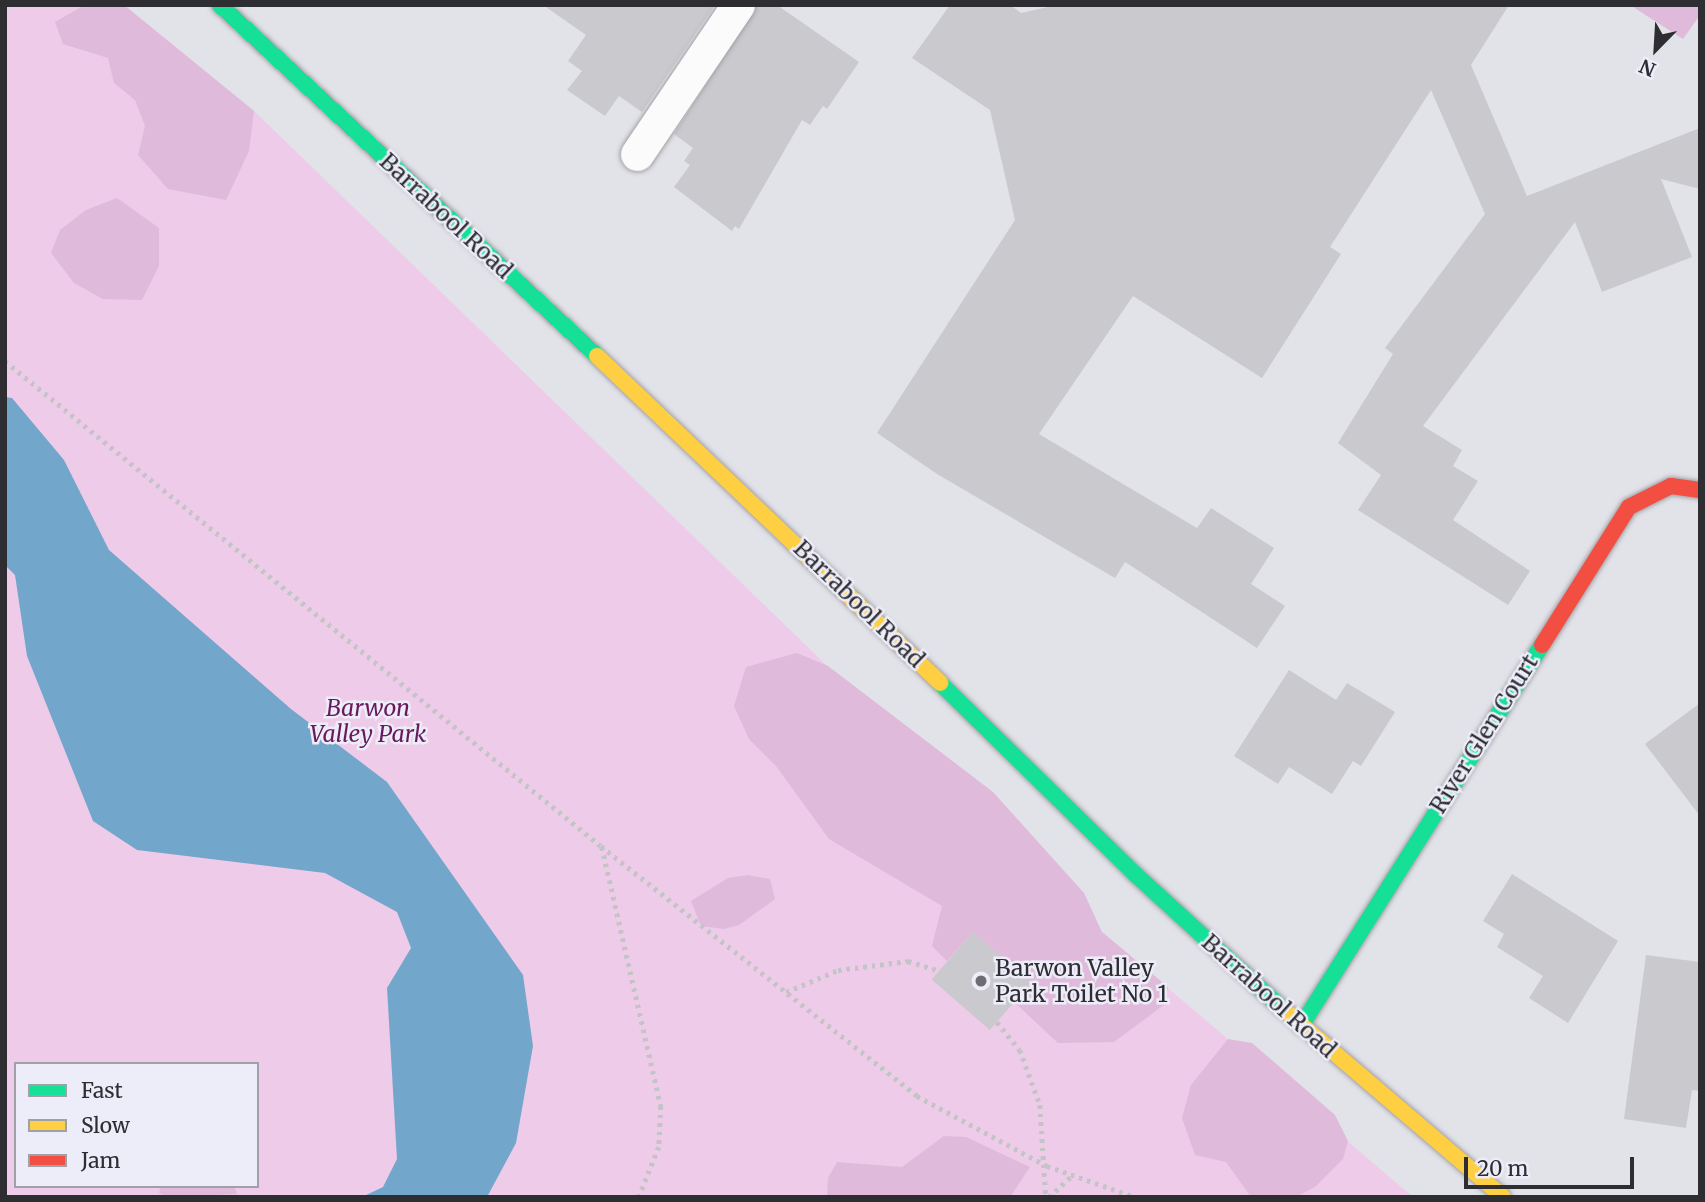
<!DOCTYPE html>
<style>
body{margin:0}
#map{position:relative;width:1705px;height:1202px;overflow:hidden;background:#e2e2e9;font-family:Merriweather,serif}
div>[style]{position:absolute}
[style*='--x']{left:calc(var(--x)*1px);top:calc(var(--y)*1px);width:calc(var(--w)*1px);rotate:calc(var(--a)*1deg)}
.green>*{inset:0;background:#eecbe8}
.forest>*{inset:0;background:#dfbada}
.water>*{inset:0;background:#72a6cb}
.building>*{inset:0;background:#c9c9ce;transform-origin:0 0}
.path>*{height:4.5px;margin-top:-2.25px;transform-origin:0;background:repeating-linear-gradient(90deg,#c4c4c7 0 3.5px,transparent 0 8.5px)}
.roads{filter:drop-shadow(0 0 2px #a2a2a6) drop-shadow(0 0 2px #a2a2a6)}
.lane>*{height:33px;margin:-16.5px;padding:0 16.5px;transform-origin:16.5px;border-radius:16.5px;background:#fbfbfc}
.fast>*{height:16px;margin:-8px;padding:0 8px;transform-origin:8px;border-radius:8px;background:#16e098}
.slow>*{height:16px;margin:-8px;padding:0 8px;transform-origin:8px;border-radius:8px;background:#ffcf43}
.jam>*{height:16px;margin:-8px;padding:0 8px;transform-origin:8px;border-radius:8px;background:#f24e42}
.dots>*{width:19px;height:19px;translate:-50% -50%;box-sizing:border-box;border:4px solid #edecf9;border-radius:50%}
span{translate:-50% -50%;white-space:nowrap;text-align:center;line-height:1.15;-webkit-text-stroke:5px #edecf9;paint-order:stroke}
.street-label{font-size:23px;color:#2d2d32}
.park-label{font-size:23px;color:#681a5b;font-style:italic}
.poi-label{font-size:23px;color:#2d2d32}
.left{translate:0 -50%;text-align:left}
.frame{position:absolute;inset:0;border:7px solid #2d2d32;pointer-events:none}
.legend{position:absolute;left:14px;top:1062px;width:245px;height:126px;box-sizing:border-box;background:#edecf9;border:2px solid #a0a0a9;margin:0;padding:9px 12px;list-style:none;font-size:21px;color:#2d2d32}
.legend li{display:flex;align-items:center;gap:14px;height:35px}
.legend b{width:35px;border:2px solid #a0a0a9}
.north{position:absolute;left:1621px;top:14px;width:70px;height:70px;-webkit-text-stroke:5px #edecf9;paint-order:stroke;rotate:204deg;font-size:19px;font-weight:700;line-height:28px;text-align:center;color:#2d2d32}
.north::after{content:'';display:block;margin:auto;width:24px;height:32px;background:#2d2d32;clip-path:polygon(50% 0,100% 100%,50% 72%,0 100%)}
.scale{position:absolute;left:1464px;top:1157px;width:170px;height:32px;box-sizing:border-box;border:4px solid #2d2d32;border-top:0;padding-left:9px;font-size:21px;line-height:24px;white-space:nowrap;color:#2d2d32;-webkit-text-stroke:5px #edecf9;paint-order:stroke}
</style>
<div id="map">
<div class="green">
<i style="clip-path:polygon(evenodd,5px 5px,124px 5px,254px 111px,1102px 932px,1413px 1197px,5px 1197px,5px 5px,16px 1064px,257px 1064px,257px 1186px,16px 1186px,16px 1064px)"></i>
</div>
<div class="forest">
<i style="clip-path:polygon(85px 5px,124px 5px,254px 111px,249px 151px,226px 200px,168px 189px,138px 155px,145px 126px,135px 100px,114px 83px,108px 58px,63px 44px,55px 22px)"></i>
<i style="clip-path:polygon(1630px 5px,1699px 5px,1700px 15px,1683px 39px)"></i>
<i style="clip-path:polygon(117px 198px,159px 228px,159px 266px,142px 300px,103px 299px,74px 283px,51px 253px,60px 230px,86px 210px)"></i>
<i style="clip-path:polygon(797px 653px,828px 666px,993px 792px,1084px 893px,1102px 932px,1168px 987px,1164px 1005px,1114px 1042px,1058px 1043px,1014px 1002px,1031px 983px,973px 932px,947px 961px,932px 946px,942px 906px,829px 839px,776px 766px,749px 739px,734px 706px,746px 667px)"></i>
<i style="clip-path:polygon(748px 875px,770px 879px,775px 899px,739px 925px,724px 929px,701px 926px,691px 901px,728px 878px)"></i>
<i style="clip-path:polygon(1228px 1039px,1252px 1043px,1335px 1115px,1348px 1141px,1343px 1159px,1315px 1187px,1296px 1197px,1251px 1197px,1226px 1162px,1195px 1155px,1182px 1118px,1191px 1085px)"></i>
<i style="clip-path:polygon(944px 1136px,966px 1137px,1030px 1167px,1010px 1197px,827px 1197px,828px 1178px,837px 1162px,902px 1167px)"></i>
<i style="clip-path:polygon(161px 1186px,234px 1186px,237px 1194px,168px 1197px,159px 1193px)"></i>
</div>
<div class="water">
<i style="clip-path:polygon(5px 397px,12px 398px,64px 460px,109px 550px,291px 709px,387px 782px,523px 975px,533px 1046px,516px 1143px,487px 1197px,362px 1197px,383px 1187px,397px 1159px,387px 988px,411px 948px,397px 912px,325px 873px,137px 850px,93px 821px,27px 656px,15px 575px,5px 565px)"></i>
</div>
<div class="building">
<i style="clip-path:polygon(543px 5px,715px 5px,642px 112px,619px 96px,605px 116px,567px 90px,582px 71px,568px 61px,586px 35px)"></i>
<i style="clip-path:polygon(757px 5px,777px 5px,859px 62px,827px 109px,823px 106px,810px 125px,802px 120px,739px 229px,735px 226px,732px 231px,674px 187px,690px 165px,684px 161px,693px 148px,674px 134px)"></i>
<i style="clip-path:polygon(950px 5px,1010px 5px,1021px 13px,1057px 5px,1509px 5px,1471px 65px,1527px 196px,1700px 128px,1700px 189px,1661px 179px,1692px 257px,1602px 292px,1575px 222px,1423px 426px,1462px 450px,1453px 466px,1478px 481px,1453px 520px,1530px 571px,1508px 605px,1358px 510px,1381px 475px,1338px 443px,1393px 354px,1385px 348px,1485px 214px,1431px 90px,1330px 247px,1341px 254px,1262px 378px,1133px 296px,1039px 434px,1197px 528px,1211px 508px,1274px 548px,1251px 584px,1285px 606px,1257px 648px,1125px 562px,1115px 578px,937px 474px,877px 433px,1015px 220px,990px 110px,912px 58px)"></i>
<i style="clip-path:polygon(1289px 670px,1336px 700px,1347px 683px,1395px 712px,1361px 766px,1353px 761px,1332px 794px,1289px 767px,1278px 784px,1234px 756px)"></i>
<i style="clip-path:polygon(1700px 703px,1700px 816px,1645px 744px)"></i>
<i style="clip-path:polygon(1512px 874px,1618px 941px,1568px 1023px,1529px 998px,1543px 976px,1497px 947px,1504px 934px,1483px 921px)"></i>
<i style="left:973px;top:932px;width:77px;height:63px;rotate:41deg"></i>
<i style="clip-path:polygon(1646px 955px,1700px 962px,1700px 1091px,1692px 1090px,1686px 1128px,1624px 1119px)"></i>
</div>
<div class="path">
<i style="--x:5;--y:361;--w:768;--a:39.14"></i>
<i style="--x:601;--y:846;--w:403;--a:38.3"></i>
<i style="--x:917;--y:1096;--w:148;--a:28.3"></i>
<i style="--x:1047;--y:1166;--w:93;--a:19.4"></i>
<i style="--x:602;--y:847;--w:266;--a:77.2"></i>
<i style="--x:661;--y:1106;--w:41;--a:92.8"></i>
<i style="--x:659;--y:1147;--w:54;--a:111.8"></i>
<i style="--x:786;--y:992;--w:56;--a:-22.9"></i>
<i style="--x:838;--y:970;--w:71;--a:-7.3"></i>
<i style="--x:908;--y:961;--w:31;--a:17"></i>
<i style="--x:997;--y:1022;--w:36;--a:51"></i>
<i style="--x:1020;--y:1050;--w:59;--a:70"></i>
<i style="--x:1040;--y:1105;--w:92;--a:86.3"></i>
<i style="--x:1049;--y:1197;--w:33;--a:-43"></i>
</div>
<div class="roads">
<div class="lane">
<i style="--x:637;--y:154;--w:180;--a:-55.9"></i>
</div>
<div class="fast">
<i style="--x:220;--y:5;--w:515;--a:42.95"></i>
<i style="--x:940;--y:683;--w:273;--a:44.4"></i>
<i style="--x:1135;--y:874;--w:200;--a:42.4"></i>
<i style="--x:1301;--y:1026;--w:451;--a:-57.7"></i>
</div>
<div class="slow">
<i style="--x:597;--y:356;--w:474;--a:43.6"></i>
<i style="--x:1283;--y:1009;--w:289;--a:40.5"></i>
</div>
<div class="jam">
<i style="--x:1542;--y:645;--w:163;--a:-57.8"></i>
<i style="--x:1629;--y:507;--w:47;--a:-26.6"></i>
<i style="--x:1671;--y:486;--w:29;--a:8"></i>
</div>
</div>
<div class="dots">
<i style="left:981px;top:981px;background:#6c6c72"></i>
</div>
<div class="street-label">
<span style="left:446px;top:216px;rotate:43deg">Barrabool Road</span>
<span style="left:859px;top:604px;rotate:44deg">Barrabool Road</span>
<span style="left:1484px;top:734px;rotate:-58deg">River Glen Court</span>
<span style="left:1269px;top:996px;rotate:42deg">Barrabool Road</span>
</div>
<div class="park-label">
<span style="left:368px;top:721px">Barwon<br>Valley Park</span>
</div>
<div class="poi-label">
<span class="left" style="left:995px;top:981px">Barwon Valley<br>Park Toilet No 1</span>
</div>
<div class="frame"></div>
<ul class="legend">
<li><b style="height:9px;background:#16e098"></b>Fast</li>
<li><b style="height:9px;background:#ffcf43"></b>Slow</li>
<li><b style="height:9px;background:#f24e42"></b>Jam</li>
</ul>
<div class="north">N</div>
<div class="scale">20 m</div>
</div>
